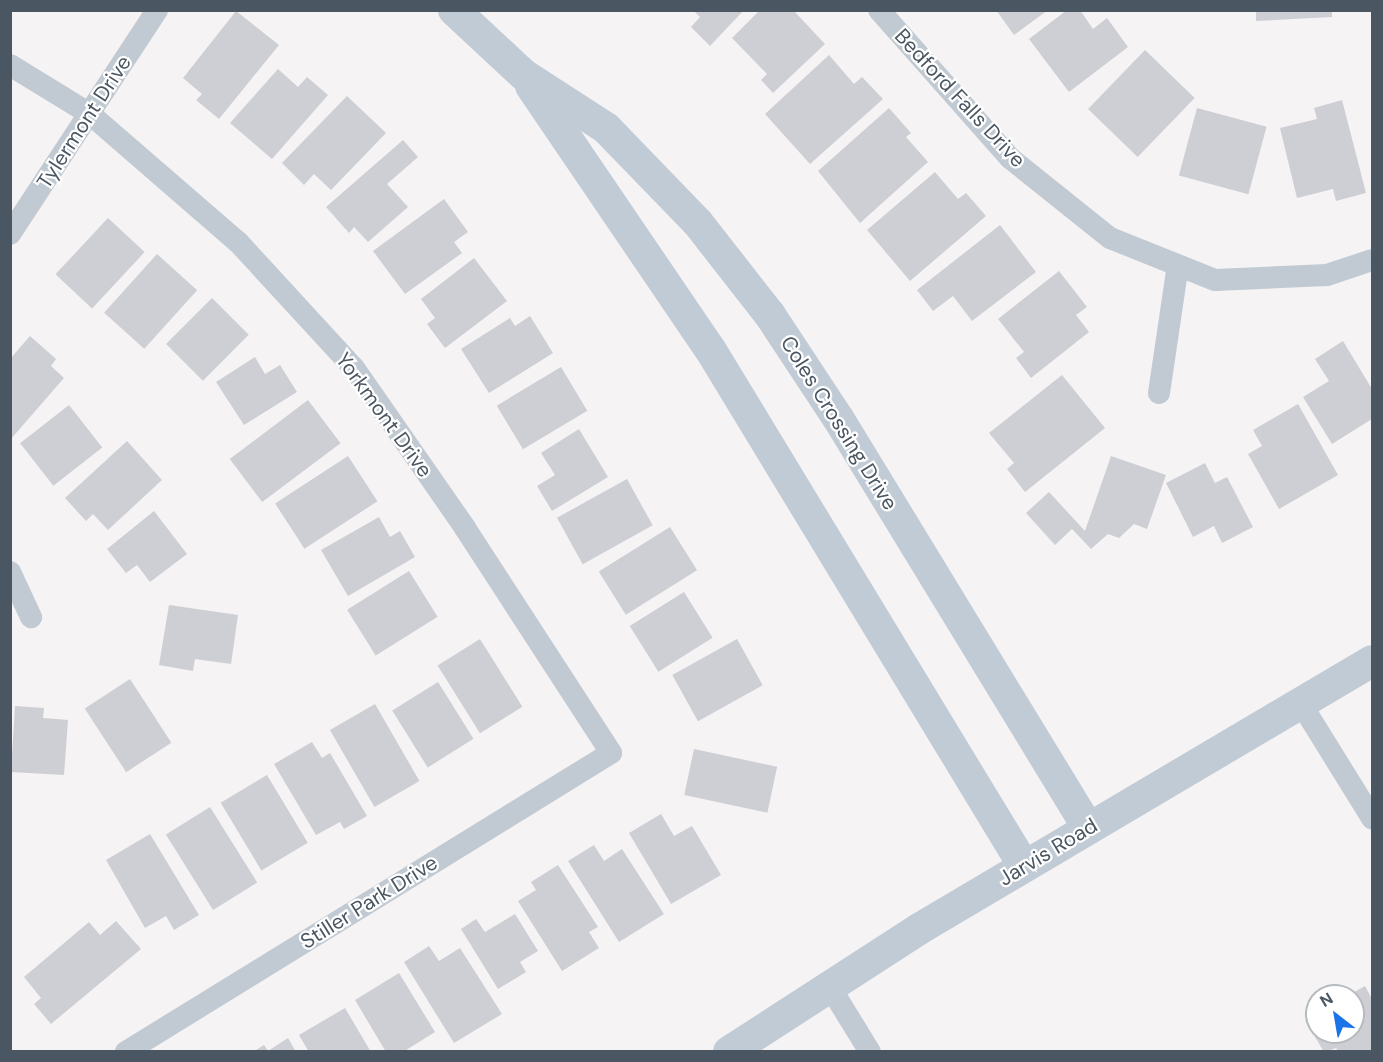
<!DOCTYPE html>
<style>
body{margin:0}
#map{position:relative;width:1383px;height:1062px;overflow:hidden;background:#f5f3f3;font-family:"DM Sans",sans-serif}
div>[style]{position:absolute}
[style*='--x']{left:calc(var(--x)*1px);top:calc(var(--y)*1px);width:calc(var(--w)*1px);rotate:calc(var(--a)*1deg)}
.building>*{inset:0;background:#cdcfd5;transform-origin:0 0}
.street>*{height:22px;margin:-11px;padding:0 11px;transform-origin:11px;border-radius:11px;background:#c1cad2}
.secondary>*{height:32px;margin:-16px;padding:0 16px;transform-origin:16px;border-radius:16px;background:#c1cbd6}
span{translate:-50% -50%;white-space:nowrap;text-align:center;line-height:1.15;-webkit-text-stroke:4.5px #fff;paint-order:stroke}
.street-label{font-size:21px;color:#4a5661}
.frame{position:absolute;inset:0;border:12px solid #4a5661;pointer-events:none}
.north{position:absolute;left:1305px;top:984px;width:60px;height:60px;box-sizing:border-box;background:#fff;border:2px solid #b7bbc0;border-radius:50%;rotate:329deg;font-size:16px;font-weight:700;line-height:24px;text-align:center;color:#4a5661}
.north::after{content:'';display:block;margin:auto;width:21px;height:27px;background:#1a73e8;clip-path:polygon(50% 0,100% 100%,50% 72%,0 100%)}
</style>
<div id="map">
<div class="building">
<i style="clip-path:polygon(693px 10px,744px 10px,710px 46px,691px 27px,700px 17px)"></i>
<i style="clip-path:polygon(760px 10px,793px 10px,825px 44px,773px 93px,761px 80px,767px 74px,732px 38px)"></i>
<i style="clip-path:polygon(996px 10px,1048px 10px,1014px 35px)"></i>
<i style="clip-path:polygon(1067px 10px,1080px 10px,1093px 29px,1107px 18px,1128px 47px,1069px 92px,1029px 39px)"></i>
<i style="clip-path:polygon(1256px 10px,1332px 10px,1332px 17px,1256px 21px)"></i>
<i style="clip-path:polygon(236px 11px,279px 45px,219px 119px,196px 100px,202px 94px,183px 78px)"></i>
<i style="left:1145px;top:50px;width:69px;height:82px;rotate:44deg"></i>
<i style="clip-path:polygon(829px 55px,854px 84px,862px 77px,883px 99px,810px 164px,765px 114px)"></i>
<i style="clip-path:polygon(278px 69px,298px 87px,307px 77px,328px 95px,272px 159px,230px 123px)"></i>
<i style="clip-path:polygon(347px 96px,386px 133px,331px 190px,314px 174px,304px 185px,282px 163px)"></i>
<i style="clip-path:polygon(1342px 100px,1366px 193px,1336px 201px,1333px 189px,1297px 198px,1280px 128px,1317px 119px,1314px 108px)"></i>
<i style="clip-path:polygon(889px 108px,911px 133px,906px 137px,928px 162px,860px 223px,818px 171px)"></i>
<i style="left:1197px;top:108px;width:72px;height:70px;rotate:15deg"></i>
<i style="clip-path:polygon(403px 140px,418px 157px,387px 184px,408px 207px,368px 242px,354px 227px,349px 233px,326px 207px)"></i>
<i style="clip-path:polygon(935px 172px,958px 199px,966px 193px,986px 216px,910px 281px,867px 230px)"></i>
<i style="clip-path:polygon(444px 199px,468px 232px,454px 242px,462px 253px,405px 294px,373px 251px)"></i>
<i style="left:108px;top:218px;width:50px;height:77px;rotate:43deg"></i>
<i style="clip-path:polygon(1000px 225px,1036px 272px,972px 321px,953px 296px,933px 311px,917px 290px)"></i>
<i style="left:157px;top:254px;width:54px;height:79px;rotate:42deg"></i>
<i style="clip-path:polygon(474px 258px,507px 301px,445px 348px,427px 324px,435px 318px,421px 299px)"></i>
<i style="clip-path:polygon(1059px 271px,1087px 307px,1076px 315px,1089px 332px,1031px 378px,1016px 358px,1024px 352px,998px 319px)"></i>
<i style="left:212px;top:298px;width:52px;height:65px;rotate:45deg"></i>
<i style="clip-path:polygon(530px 316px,553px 353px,489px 393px,461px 349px,510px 318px,515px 326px)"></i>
<i style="clip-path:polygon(30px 336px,56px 359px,51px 366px,64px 378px,10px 440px,10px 359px)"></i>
<i style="clip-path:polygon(1343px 341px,1372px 389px,1372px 419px,1332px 444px,1303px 397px,1329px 381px,1315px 359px)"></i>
<i style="clip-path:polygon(255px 357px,265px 374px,280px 365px,297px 392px,244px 425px,216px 382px)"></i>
<i style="left:561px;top:367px;width:51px;height:75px;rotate:59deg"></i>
<i style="clip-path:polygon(1062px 375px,1105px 428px,1025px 492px,1007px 469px,1014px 463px,989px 433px)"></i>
<i style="left:308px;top:400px;width:54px;height:98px;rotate:53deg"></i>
<i style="clip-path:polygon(1298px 404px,1338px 475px,1279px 509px,1248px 454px,1262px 446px,1253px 430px)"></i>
<i style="left:69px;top:405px;width:54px;height:62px;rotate:52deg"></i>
<i style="clip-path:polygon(579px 429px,608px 477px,552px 511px,537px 486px,555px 475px,541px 453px)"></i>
<i style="clip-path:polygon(127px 441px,162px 480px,108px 530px,93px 514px,86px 521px,65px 498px)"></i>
<i style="left:348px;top:456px;width:54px;height:87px;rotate:57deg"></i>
<i style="clip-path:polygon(1111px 456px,1166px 475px,1147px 529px,1134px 524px,1119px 538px,1108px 534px,1091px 549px,1072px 529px,1055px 545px,1026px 513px,1049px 492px,1085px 531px)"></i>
<i style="clip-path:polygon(1205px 463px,1215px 483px,1227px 477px,1253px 527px,1222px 543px,1214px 526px,1193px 537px,1166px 483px)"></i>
<i style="left:627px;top:479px;width:53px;height:80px;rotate:61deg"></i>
<i style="clip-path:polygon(154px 511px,187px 554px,150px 582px,137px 565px,126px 573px,107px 549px)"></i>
<i style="clip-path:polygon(379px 517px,390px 537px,400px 531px,415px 557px,348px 596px,321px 550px)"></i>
<i style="left:670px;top:527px;width:51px;height:84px;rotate:58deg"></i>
<i style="left:409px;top:571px;width:54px;height:73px;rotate:58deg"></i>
<i style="left:684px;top:592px;width:54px;height:64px;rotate:58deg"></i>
<i style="clip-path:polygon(169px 605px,238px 615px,231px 664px,195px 659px,193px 671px,159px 665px)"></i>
<i style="left:480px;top:639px;width:80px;height:50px;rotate:58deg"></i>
<i style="left:737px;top:639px;width:53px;height:74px;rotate:61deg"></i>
<i style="left:130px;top:679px;width:76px;height:54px;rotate:57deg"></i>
<i style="left:438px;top:682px;width:67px;height:54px;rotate:58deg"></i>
<i style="left:375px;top:704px;width:89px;height:52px;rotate:60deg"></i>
<i style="clip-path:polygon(15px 706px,44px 708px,43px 718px,68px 720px,64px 775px,11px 772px)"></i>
<i style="clip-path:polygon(312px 742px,322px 758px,330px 753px,367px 816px,344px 829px,340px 822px,316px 835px,274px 764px)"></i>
<i style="left:694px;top:749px;width:85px;height:47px;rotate:12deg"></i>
<i style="left:267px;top:775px;width:79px;height:54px;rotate:59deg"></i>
<i style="left:210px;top:807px;width:89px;height:52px;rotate:58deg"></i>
<i style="clip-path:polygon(661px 814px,674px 836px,692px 826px,721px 875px,671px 904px,629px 833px)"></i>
<i style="clip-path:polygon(150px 834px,199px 915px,174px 930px,166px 916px,145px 928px,106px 860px)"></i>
<i style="clip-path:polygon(594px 845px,604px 861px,622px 849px,664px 914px,619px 942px,568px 861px)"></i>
<i style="clip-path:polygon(558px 865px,598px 927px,589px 932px,599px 948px,562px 971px,518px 901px,536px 890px,531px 882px)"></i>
<i style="clip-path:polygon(515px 914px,538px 951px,520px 962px,526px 972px,498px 989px,461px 929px,476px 919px,485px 932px)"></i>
<i style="clip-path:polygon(116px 921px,141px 949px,51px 1024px,34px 1004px,41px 998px,24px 977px,89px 922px,100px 935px)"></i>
<i style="clip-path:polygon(429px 946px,439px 961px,460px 948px,502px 1014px,454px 1043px,404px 962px)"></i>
<i style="clip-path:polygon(399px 973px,435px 1032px,403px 1052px,386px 1052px,355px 1000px)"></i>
<i style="clip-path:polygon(1365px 986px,1372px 999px,1372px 1052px,1339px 1052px,1336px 1048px,1324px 1052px,1305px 1020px,1317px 1013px,1317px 1032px,1353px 1032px,1353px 996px,1347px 996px)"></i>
<i style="clip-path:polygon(345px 1008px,371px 1052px,309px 1052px,299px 1035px)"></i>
<i style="clip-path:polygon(288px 1038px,296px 1052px,253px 1052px,264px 1045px,268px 1051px)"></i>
</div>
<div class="street">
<i style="--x:879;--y:10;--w:198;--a:48.5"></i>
<i style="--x:1010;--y:158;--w:128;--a:38.7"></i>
<i style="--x:1110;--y:238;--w:113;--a:21.8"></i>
<i style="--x:1215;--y:280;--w:112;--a:-2.6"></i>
<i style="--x:1327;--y:275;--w:47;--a:-18.4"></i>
<i style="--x:10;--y:65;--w:94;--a:31.5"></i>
<i style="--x:90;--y:114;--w:196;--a:40.9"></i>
<i style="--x:238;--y:242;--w:171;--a:47.4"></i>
<i style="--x:354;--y:368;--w:195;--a:55.2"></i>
<i style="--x:465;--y:528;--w:268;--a:57"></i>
<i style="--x:611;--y:753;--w:570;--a:148.35"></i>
<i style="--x:10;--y:234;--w:268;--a:-56.7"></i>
<i style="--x:1159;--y:393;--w:129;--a:-81.6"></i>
<i style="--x:10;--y:572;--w:50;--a:65"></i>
<i style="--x:1300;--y:702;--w:137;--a:58.2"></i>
<i style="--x:830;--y:987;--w:76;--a:58.4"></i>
</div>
<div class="secondary">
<i style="--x:454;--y:10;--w:96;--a:42.9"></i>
<i style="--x:524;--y:75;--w:98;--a:32.9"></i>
<i style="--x:606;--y:128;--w:132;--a:45.9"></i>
<i style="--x:698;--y:223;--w:117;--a:52"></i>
<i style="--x:770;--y:315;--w:123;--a:56.6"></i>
<i style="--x:838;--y:418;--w:479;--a:58.6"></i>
<i style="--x:531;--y:86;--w:318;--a:55.8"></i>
<i style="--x:710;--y:349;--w:605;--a:58.73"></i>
<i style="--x:729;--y:1052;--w:226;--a:-32.9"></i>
<i style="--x:919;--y:929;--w:526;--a:-30.61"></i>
</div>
<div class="street-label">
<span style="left:960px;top:98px;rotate:47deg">Bedford Falls Drive</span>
<span style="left:84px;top:122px;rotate:-57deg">Tylermont Drive</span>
<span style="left:384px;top:415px;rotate:54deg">Yorkmont Drive</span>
<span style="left:839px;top:423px;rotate:58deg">Coles Crossing Drive</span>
<span style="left:1048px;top:852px;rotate:-31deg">Jarvis Road</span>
<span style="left:369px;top:902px;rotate:-32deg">Stiller Park Drive</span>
</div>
<div class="frame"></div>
<div class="north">N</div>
</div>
